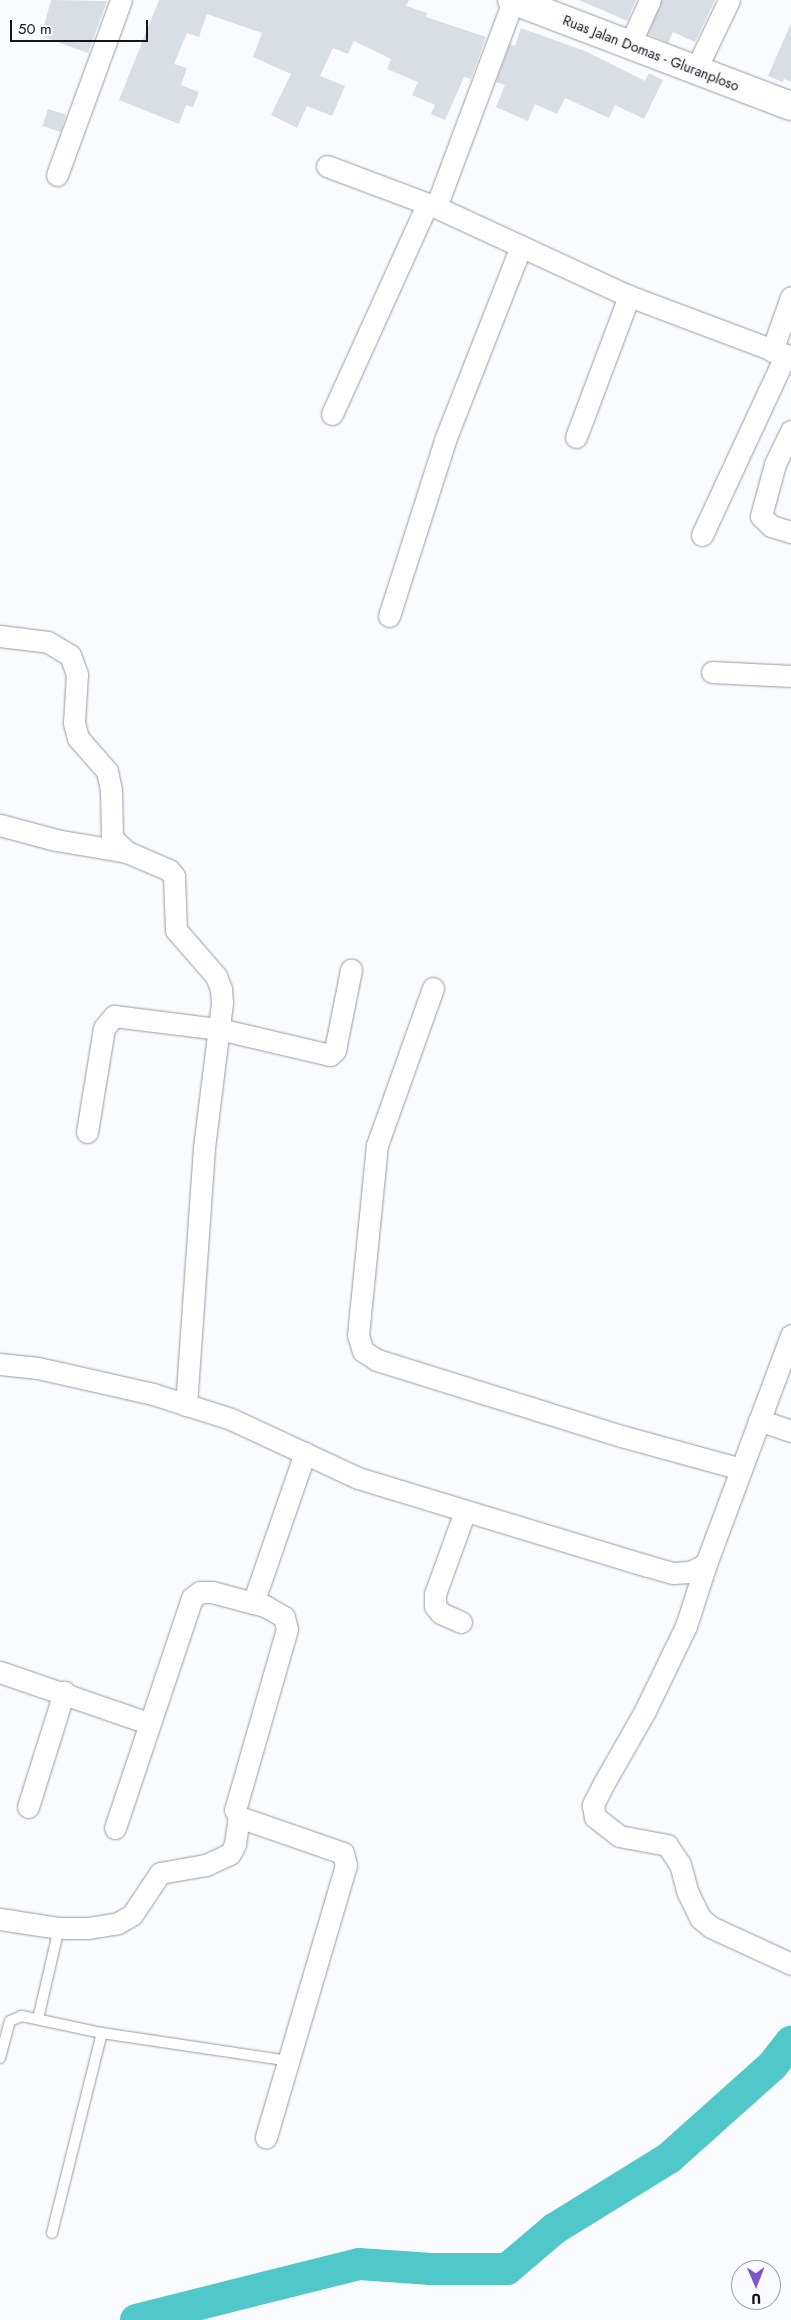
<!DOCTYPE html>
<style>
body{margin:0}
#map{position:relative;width:791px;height:2320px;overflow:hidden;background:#fafbfe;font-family:Jost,sans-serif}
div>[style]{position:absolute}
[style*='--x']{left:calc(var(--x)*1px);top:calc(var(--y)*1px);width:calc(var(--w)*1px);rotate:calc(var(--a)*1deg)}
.river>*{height:32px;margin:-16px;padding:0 16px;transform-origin:16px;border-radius:16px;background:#50c7c9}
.building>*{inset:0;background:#d9dde4;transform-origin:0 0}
.roads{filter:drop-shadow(0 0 1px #959aa0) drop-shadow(0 0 1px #959aa0)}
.lane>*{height:10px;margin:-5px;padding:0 5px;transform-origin:5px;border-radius:5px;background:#fff}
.street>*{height:21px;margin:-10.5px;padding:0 10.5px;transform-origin:10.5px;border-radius:10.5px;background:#fff}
.secondary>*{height:28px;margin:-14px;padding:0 14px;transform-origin:14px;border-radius:14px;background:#fff}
span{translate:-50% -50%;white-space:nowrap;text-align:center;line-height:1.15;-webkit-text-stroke:4px #fafbfe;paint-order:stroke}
.street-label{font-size:14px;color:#141618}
.north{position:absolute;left:731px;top:2260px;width:50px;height:50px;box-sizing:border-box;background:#fafbfe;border:1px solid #9e9fa2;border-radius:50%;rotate:179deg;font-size:14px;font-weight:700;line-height:20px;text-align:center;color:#141618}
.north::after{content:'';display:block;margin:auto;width:18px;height:22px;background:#7f54cd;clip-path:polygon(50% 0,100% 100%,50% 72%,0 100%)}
.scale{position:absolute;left:10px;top:20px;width:138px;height:22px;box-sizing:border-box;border:2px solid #141618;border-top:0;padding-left:6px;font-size:15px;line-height:18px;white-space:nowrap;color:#141618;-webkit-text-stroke:4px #fafbfe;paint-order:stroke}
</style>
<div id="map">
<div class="river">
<i style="--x:136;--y:2320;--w:230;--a:-14.1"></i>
<i style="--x:359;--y:2264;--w:72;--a:4"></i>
<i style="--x:431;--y:2269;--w:76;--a:0"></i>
<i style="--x:507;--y:2269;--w:62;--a:-40.4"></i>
<i style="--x:554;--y:2229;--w:135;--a:-31.7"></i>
<i style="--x:669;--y:2158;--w:138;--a:-41.8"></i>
<i style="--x:772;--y:2066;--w:31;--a:-52"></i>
</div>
<div class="building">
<i style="clip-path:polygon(51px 0,107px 1px,88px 53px,41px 36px)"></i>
<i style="clip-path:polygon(159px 0,409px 0,406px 6px,427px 13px,426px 17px,486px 37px,471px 79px,464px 77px,445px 120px,431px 114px,435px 105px,412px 95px,418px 82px,387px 69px,391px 59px,354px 41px,348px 54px,333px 48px,320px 76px,345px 86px,332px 116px,307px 106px,297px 128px,271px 115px,291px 74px,253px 57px,262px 33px,207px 14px,199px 37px,187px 33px,174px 64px,187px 68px,181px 85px,199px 92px,193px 107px,186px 105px,179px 124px,119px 100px)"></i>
<i style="clip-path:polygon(579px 0,636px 0,627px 21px)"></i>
<i style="clip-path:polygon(662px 0,715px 0,695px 42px,673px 32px,668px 43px,648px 34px)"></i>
<i style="clip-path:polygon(791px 23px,791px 82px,784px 79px,783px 82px,768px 76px)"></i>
<i style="clip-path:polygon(521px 28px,585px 51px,645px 81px,649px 73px,663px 80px,644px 119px,615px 105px,609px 118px,565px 98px,557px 114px,535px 104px,528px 121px,496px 107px,505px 85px,496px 82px,510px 44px,515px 46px)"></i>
<i style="left:48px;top:109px;width:19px;height:18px;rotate:18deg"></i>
</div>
<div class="roads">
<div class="lane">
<i style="--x:38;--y:2019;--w:93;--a:-77"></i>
<i style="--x:0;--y:2058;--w:38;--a:-75"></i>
<i style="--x:10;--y:2021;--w:13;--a:-23"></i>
<i style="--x:22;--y:2016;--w:82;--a:12"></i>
<i style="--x:102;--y:2033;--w:189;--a:8.5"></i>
<i style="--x:52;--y:2233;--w:206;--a:-76"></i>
</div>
<div class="street">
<i style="--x:630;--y:44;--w:48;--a:-65.6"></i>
<i style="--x:696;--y:69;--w:76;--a:-64.4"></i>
<i style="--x:327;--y:166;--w:116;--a:20.6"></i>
<i style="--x:436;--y:207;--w:213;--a:24.8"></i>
<i style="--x:629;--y:296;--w:173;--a:20.6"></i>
<i style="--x:57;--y:175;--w:186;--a:-69.9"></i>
<i style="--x:436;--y:207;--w:220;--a:-69.5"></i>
<i style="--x:772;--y:351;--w:57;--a:-70.6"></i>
<i style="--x:332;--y:414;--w:230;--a:-65.6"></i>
<i style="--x:791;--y:431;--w:37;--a:116"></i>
<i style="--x:775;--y:464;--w:54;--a:105.1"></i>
<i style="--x:761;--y:516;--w:14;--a:45"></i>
<i style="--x:771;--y:526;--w:21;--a:17"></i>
<i style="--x:576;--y:437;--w:151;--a:-69.4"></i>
<i style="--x:702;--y:535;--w:197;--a:-65.1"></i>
<i style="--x:389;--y:616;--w:185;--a:-72.3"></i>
<i style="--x:445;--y:440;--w:208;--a:-68.6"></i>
<i style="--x:0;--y:636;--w:48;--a:7.1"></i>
<i style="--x:48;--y:642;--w:26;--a:31"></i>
<i style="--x:70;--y:655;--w:20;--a:70"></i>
<i style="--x:77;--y:674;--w:49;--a:93.5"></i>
<i style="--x:74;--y:723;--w:16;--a:75"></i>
<i style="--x:78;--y:738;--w:44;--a:48.7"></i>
<i style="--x:107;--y:771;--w:19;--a:78"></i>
<i style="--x:111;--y:790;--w:48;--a:88.8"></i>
<i style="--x:112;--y:838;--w:21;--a:43"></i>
<i style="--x:712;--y:672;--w:79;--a:2.9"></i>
<i style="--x:0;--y:825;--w:58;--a:15"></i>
<i style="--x:56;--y:840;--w:72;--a:9.6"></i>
<i style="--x:127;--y:852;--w:46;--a:23.2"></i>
<i style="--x:169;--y:870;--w:8;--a:50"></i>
<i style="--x:174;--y:876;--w:54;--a:87.9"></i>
<i style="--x:176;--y:930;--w:61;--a:49"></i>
<i style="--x:216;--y:976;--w:14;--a:69"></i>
<i style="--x:221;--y:989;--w:14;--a:86"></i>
<i style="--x:222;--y:1003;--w:146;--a:97.1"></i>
<i style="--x:204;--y:1148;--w:258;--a:94"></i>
<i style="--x:433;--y:988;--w:167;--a:109.6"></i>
<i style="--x:377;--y:1145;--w:191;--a:95.7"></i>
<i style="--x:358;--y:1335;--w:17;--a:73"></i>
<i style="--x:363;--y:1351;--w:17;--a:33"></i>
<i style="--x:377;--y:1360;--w:256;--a:17.3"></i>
<i style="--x:621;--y:1436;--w:124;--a:15.4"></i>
<i style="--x:87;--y:1132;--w:105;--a:-80.7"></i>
<i style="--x:104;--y:1028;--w:16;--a:-50"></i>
<i style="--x:114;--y:1016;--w:106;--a:7.1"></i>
<i style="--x:219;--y:1029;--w:114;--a:13.2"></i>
<i style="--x:330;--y:1055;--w:7;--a:-45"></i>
<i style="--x:335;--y:1050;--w:82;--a:-78.7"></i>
<i style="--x:0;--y:1364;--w:38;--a:6"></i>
<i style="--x:38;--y:1368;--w:118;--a:12.7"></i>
<i style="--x:153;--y:1394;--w:82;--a:17.8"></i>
<i style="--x:231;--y:1419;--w:140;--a:24.9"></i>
<i style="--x:358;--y:1478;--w:303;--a:16.9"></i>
<i style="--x:648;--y:1566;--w:26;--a:16"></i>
<i style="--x:673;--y:1573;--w:17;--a:-3"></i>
<i style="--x:690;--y:1572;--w:18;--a:-27"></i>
<i style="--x:706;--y:1564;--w:244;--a:-69.6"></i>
<i style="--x:759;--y:1420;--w:34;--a:19"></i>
<i style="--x:706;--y:1564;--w:65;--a:107.9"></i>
<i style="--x:686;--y:1626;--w:94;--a:115.8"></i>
<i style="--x:645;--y:1711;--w:83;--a:119.7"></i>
<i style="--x:604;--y:1783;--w:25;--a:117"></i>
<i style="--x:593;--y:1805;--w:12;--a:81"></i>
<i style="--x:595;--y:1817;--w:31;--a:38"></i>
<i style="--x:619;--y:1836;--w:49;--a:10.6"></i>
<i style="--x:667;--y:1845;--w:23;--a:56"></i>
<i style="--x:680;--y:1864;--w:30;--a:75"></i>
<i style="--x:688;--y:1893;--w:28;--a:64"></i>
<i style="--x:700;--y:1918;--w:14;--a:39"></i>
<i style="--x:711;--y:1927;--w:88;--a:24.8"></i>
<i style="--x:253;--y:1603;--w:159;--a:-70.9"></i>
<i style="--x:461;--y:1622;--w:22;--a:-156"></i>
<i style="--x:441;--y:1613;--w:9;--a:-131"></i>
<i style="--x:435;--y:1606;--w:12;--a:-90"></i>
<i style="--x:435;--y:1594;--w:88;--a:-70.1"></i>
<i style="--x:0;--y:1672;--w:157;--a:19"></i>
<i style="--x:28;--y:1807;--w:121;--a:-72.6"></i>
<i style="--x:115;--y:1828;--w:243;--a:-71.5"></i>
<i style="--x:192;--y:1598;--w:10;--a:-37"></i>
<i style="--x:200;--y:1592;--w:12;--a:0"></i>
<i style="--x:212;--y:1592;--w:55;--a:14.8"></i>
<i style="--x:265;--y:1606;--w:22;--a:30"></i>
<i style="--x:284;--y:1617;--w:12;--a:76"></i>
<i style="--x:287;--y:1629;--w:188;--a:106"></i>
<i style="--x:235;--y:1810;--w:8;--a:60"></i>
<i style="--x:239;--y:1817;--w:110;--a:19.1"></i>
<i style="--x:343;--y:1853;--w:12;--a:76"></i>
<i style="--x:346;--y:1865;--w:284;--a:106.4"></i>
<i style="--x:0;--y:1919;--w:60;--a:8.7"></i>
<i style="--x:59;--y:1928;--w:29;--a:0"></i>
<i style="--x:88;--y:1928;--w:30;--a:-9"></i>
<i style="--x:118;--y:1923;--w:16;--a:-30"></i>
<i style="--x:132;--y:1915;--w:50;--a:-56.3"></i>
<i style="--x:160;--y:1873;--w:47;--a:-9.9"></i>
<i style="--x:206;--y:1865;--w:26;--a:-25"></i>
<i style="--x:230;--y:1854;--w:11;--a:-63"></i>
<i style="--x:235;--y:1844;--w:27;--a:-82"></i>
</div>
<div class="secondary">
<i style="--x:512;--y:0;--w:298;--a:20.8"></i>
</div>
</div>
<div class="street-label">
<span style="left:651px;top:53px;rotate:21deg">Ruas Jalan Domas - Gluranploso</span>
</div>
<div class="north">U</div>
<div class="scale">50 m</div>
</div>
